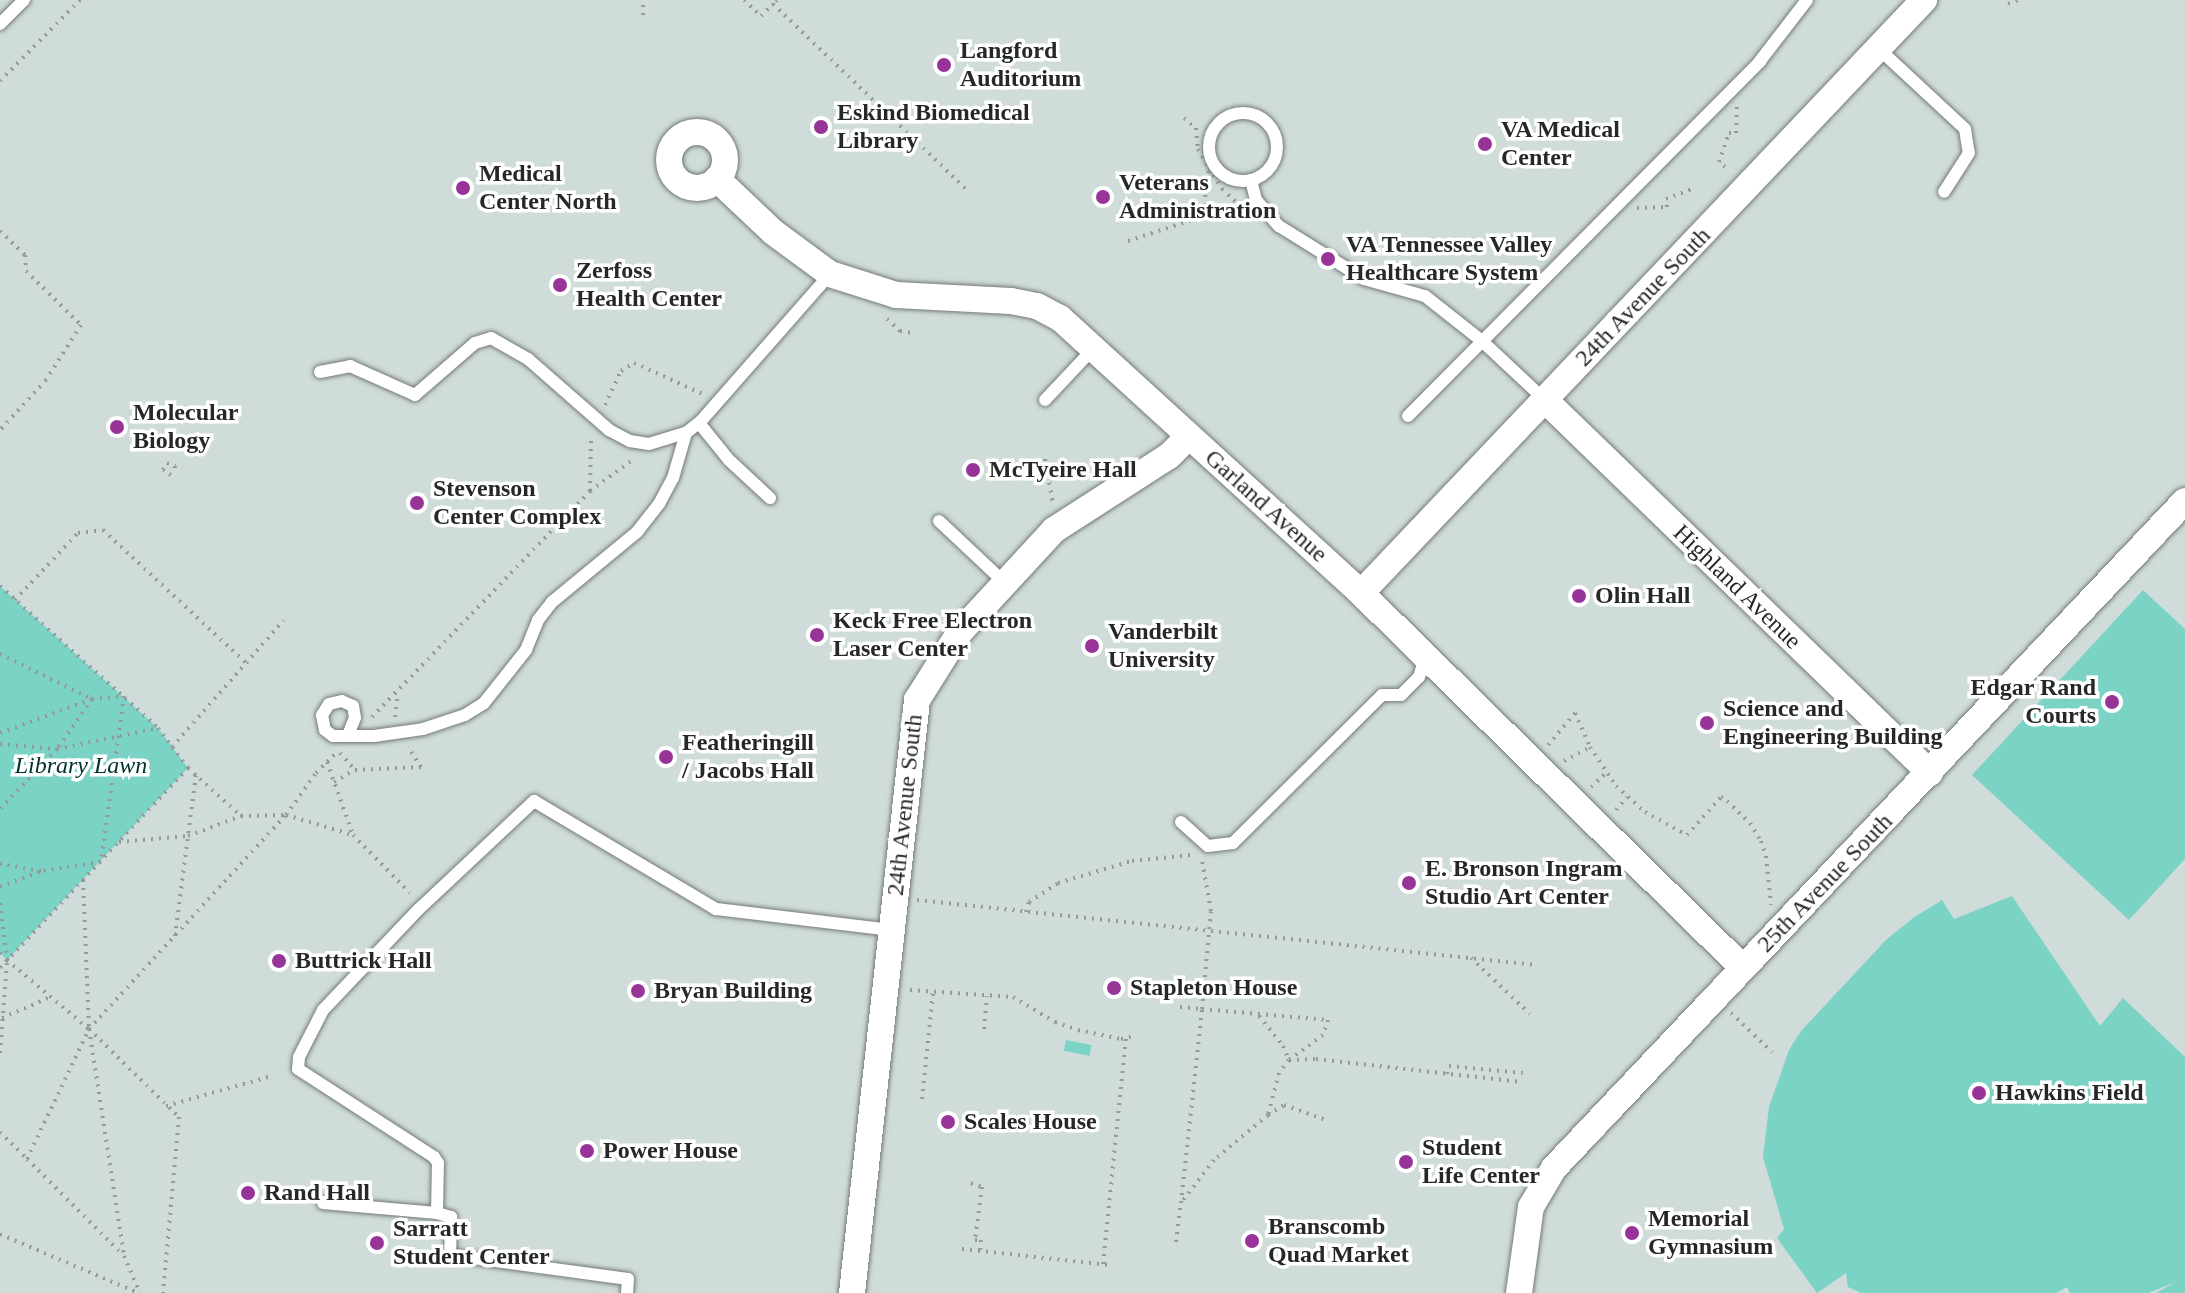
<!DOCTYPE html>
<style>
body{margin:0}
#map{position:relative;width:2185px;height:1293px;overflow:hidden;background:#e1e6e5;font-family:"Times New Roman",serif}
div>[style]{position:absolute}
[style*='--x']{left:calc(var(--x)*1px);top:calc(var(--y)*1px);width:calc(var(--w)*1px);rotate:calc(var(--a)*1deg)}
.built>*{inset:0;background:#cfdcda;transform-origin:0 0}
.green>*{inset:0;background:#7bd3c6;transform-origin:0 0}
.path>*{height:4px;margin-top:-2px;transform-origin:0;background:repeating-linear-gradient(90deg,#969999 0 2px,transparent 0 8px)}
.roads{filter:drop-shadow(0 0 2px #757a79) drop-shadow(0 0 2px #757a79)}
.service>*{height:12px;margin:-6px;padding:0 6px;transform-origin:6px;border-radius:6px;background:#fff}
.service>.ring{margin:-6px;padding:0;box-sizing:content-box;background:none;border:12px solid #fff;border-radius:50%}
.minor>*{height:26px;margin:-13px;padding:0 13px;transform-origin:13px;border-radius:13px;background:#fff}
.minor>.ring{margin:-13px;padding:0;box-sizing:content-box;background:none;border:26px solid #fff;border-radius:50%}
.dots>*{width:22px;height:22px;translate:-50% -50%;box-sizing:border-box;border:4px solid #fff;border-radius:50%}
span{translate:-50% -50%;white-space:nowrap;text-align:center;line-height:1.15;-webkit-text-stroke:7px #fff;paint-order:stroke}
.poi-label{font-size:24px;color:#262828;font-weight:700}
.left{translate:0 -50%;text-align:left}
.right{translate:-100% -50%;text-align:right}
.street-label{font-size:24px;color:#262828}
.park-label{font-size:24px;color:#00312c;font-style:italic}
</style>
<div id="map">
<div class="built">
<i style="left:0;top:0;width:2185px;height:1293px"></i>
</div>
<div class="green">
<i style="clip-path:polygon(0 586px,158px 728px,188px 768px,7px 960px,0 953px)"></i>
<i style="clip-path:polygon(2143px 590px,2185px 629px,2185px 859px,2129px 920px,1972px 775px)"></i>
<i style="clip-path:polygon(2012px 896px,2100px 1026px,2123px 998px,2185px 1057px,2185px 1293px,2156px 1293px,2176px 1282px,2148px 1293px,2070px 1293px,2067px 1287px,2056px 1293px,1861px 1293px,1848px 1287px,1846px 1273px,1817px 1293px,1777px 1238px,1784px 1229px,1763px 1157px,1769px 1107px,1789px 1050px,1801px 1031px,1886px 940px,1913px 918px,1942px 900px,1954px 919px)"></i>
<i style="left:1066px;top:1040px;width:26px;height:11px;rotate:11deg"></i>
</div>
<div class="path">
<i style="--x:744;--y:0;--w:23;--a:43"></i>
<i style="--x:761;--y:16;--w:17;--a:-45"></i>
<i style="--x:777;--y:0;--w:6;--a:135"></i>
<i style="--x:773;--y:4;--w:270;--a:43.8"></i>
<i style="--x:2008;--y:4;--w:11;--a:-22"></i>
<i style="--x:643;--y:15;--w:15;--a:-90"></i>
<i style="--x:0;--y:81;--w:114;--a:-45.4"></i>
<i style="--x:1184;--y:118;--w:16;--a:40"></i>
<i style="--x:1196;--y:128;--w:21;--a:85"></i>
<i style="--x:1198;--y:149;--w:22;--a:60"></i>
<i style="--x:1209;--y:168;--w:25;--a:58"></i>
<i style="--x:1222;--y:189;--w:22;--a:43"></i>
<i style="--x:1725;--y:167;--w:8;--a:-140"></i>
<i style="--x:1719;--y:162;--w:31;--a:-71"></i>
<i style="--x:1729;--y:133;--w:7;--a:0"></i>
<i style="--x:1736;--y:133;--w:26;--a:-88"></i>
<i style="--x:1637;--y:208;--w:30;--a:-2"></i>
<i style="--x:1667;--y:207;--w:8;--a:-97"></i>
<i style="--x:1666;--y:199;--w:31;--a:-21"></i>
<i style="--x:0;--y:231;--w:35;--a:44"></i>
<i style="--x:25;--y:255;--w:16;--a:86"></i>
<i style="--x:26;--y:271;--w:77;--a:44.5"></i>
<i style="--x:81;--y:325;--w:65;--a:122.5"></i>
<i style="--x:46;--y:380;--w:68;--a:132.6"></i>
<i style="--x:1128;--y:241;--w:74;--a:-18.2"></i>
<i style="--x:1198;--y:218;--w:7;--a:-45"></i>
<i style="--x:1203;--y:213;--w:45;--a:-82.4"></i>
<i style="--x:887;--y:319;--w:18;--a:43"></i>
<i style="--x:900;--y:331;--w:12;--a:9"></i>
<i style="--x:605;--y:405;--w:38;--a:-65"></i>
<i style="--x:621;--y:371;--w:15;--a:-32"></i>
<i style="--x:634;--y:363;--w:76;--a:24.2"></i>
<i style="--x:1045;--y:459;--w:46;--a:79.9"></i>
<i style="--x:171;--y:475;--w:9;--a:-148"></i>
<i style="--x:163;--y:470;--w:8;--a:-60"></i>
<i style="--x:167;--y:463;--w:9;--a:21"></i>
<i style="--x:175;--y:466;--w:7;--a:98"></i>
<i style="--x:590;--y:491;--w:51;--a:-36.2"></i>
<i style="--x:0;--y:586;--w:212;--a:41.9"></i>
<i style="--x:158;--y:728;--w:50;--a:53.1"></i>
<i style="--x:188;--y:768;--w:274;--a:133.2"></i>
<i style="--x:15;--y:600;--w:92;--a:-46.8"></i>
<i style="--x:78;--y:533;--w:25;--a:-7"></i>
<i style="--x:103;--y:530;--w:195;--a:42.9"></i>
<i style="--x:0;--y:654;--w:102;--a:26.1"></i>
<i style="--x:92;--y:699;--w:32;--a:-5"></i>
<i style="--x:124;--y:696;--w:168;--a:97.9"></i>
<i style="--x:101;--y:862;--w:61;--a:171.5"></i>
<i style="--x:41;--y:871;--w:42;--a:-170.3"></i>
<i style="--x:372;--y:717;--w:314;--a:-46"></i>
<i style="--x:590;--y:491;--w:53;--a:-88.9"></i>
<i style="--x:395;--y:717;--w:23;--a:-83"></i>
<i style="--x:0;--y:733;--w:98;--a:-20.3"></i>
<i style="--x:92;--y:699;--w:61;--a:125"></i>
<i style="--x:57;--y:749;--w:83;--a:133.5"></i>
<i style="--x:0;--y:744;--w:57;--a:5"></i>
<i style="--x:57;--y:749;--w:103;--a:-11.7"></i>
<i style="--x:1548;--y:745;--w:42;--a:-49.8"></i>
<i style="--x:1575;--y:713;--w:37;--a:66"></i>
<i style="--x:1590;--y:747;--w:47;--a:56.3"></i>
<i style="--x:1616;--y:786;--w:39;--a:42"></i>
<i style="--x:1645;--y:812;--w:48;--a:28.7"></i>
<i style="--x:1687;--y:835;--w:51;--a:-48.2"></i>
<i style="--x:1721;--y:797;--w:7;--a:34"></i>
<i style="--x:1727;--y:801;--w:32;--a:44"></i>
<i style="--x:1750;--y:823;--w:21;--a:59"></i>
<i style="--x:1761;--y:841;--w:16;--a:72"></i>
<i style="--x:1766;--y:856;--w:49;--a:84.2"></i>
<i style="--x:172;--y:747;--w:169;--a:-48.6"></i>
<i style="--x:340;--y:753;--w:23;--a:49"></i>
<i style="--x:1564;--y:761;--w:30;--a:-28"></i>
<i style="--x:327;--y:762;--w:77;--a:70.4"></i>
<i style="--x:353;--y:835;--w:81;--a:45.5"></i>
<i style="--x:188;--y:768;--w:72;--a:42.2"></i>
<i style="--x:334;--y:782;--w:24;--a:-30"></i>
<i style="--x:355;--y:770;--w:66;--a:-2.6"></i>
<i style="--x:421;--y:767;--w:24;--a:-123"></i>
<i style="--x:1591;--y:787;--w:21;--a:-43"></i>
<i style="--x:1616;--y:810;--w:17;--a:-50"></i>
<i style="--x:119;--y:842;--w:69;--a:-5"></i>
<i style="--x:188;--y:836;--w:57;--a:-20.7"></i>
<i style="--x:241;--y:816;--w:45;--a:-1.3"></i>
<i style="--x:286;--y:815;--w:70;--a:16.6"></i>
<i style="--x:83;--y:880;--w:149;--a:87.7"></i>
<i style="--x:0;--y:887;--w:42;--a:-21"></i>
<i style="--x:917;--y:900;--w:621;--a:6"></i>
<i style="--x:0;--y:903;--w:57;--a:83"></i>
<i style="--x:7;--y:960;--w:10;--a:-135"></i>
<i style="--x:1026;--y:912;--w:10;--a:-73"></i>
<i style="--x:1029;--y:902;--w:35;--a:-33"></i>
<i style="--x:1058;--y:883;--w:77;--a:-16.6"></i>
<i style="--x:1132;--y:861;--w:59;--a:-5.8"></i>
<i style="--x:175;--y:936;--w:162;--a:-82.6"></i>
<i style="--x:1471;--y:958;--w:81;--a:43.5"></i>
<i style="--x:7;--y:960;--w:107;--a:40.1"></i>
<i style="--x:89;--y:1029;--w:126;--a:44.4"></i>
<i style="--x:179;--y:1117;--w:177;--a:95.2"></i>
<i style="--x:910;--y:990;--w:103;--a:3.9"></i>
<i style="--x:1013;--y:997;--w:49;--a:30.8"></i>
<i style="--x:1055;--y:1022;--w:24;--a:19"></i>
<i style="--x:1078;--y:1030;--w:44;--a:11.8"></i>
<i style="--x:1121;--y:1039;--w:13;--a:-13"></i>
<i style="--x:1180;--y:1007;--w:22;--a:5"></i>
<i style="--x:1202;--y:1009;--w:126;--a:5"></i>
<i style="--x:1328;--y:1020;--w:16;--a:108"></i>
<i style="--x:1323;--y:1035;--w:42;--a:143.7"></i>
<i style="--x:1289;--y:1060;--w:16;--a:128"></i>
<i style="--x:1279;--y:1073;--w:43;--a:104.7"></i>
<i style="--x:1268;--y:1115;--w:70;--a:140.2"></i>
<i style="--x:1214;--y:1160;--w:54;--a:127.5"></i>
<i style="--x:1181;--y:1203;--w:195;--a:-83.8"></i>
<i style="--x:1202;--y:1009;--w:98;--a:-84.8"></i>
<i style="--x:1211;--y:911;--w:52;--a:-100"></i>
<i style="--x:1731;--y:1013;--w:57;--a:43.6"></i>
<i style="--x:1259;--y:1016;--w:38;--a:51"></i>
<i style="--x:1283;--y:1046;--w:15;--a:67"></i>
<i style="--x:1289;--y:1060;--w:27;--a:-2"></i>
<i style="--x:1316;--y:1059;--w:207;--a:6.4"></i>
<i style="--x:2;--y:1018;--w:50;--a:-23.5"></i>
<i style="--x:89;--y:1029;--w:291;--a:-47.4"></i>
<i style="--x:286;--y:815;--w:52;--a:-54.5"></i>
<i style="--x:316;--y:773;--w:27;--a:-45"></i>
<i style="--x:984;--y:1029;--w:33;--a:-85"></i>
<i style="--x:0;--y:1053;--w:90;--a:-85.6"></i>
<i style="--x:1447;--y:1074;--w:8;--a:-76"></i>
<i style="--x:1449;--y:1066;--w:74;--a:5.4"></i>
<i style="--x:922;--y:1099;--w:108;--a:-84.1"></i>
<i style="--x:166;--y:1106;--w:110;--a:-15.8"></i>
<i style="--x:1268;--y:1115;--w:19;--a:-32"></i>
<i style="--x:1284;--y:1105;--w:45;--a:19.7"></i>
<i style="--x:0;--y:1132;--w:38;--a:45"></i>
<i style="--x:27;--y:1159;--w:144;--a:-64.5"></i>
<i style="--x:89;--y:1029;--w:230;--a:81.2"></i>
<i style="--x:124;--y:1256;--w:40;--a:66.6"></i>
<i style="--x:27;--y:1159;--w:136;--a:45"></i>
<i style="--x:971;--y:1183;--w:12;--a:20"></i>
<i style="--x:982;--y:1187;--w:53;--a:97.5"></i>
<i style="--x:975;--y:1240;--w:6;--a:0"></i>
<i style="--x:981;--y:1240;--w:11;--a:95"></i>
<i style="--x:0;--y:1234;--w:150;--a:23.1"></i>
<i style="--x:1176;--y:1242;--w:39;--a:-83"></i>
<i style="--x:962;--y:1249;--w:149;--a:6.2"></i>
<i style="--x:1103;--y:1264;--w:227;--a:-84.2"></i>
</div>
<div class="roads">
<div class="service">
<i style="--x:0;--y:24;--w:34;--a:-45"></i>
<i style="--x:1879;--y:49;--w:117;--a:42.9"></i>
<i style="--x:1965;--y:129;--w:24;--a:81"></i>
<i style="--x:1969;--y:153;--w:46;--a:122.7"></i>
<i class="ring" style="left:1209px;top:113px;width:56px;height:56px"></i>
<i style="--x:1251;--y:180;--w:21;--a:76"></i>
<i style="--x:1256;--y:200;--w:35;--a:49"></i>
<i style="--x:1279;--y:226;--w:100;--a:31.9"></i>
<i style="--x:1364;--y:279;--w:63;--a:15.6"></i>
<i style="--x:1425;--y:296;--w:73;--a:38.3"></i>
<i style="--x:1482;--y:341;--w:86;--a:43.1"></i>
<i style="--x:320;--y:372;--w:31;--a:-11"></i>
<i style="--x:350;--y:366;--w:71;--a:24"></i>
<i style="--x:415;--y:395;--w:79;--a:-40.9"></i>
<i style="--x:475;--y:343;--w:17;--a:-17"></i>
<i style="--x:491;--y:338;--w:43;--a:29.6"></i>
<i style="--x:528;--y:359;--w:108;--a:41.2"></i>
<i style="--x:609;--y:430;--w:24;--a:28"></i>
<i style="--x:630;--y:441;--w:19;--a:9"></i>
<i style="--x:649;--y:444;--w:39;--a:-17"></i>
<i style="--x:686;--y:433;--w:19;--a:-39"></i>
<i style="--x:701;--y:421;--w:196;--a:-48.7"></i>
<i style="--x:1045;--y:400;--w:71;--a:-46.7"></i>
<i style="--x:1408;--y:416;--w:500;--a:-45.2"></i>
<i style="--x:1760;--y:61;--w:77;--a:-52.4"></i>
<i style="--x:699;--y:423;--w:48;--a:51"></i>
<i style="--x:729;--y:460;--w:56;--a:42.8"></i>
<i style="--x:939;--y:521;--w:88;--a:43.2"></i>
<i style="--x:348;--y:735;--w:18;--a:-68"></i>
<i style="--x:355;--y:718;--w:12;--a:-99"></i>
<i style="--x:353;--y:706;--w:12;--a:-156"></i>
<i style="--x:342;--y:701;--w:13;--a:167"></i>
<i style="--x:329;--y:704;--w:13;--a:122"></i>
<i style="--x:322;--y:715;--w:15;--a:79"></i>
<i style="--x:325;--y:730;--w:10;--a:37"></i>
<i style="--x:333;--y:736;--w:41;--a:0"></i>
<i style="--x:374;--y:736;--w:49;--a:-8.1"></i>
<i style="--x:423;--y:729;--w:44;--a:-18.4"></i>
<i style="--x:465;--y:715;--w:22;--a:-32"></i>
<i style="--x:484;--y:703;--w:68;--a:-51.6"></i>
<i style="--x:526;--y:650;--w:32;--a:-68"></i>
<i style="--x:538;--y:620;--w:23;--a:-52"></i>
<i style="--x:552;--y:602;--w:110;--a:-39.5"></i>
<i style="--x:637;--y:532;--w:36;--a:-52"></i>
<i style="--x:659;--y:504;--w:30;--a:-62"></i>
<i style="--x:673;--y:478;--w:47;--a:-73.9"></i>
<i style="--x:1181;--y:822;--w:36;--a:42"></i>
<i style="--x:1208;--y:846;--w:25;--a:-7"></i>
<i style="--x:1233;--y:843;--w:210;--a:-44.8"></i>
<i style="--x:1382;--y:695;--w:19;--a:0"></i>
<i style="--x:1401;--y:695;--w:25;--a:-45"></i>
<i style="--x:1419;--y:677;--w:21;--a:-73"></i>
<i style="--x:323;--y:1203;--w:114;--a:5"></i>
<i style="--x:627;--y:1293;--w:14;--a:-86"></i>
<i style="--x:628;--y:1279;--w:180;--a:-172.3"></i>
<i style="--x:450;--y:1255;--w:38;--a:-88"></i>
<i style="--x:451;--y:1217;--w:15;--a:-164"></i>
<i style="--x:437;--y:1213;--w:50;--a:-88.9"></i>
<i style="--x:438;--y:1163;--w:7;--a:-124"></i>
<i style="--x:434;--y:1157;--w:162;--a:-147.1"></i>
<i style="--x:298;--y:1069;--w:12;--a:-85"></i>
<i style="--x:299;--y:1057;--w:53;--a:-62.9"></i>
<i style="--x:323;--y:1010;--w:139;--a:-46.5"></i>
<i style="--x:419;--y:909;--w:158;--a:-43.2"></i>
<i style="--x:534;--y:801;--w:212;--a:30.7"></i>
<i style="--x:716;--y:909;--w:177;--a:6.8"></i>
</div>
<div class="minor">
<i class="ring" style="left:669px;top:132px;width:30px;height:30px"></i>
<i style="--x:717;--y:179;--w:77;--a:43.4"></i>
<i style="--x:773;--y:232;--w:71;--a:36.4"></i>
<i style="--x:830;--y:274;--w:69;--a:17.7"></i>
<i style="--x:896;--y:295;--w:115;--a:3"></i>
<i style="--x:1011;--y:301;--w:26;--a:11"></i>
<i style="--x:1037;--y:306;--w:26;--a:28"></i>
<i style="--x:1060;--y:318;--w:408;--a:42.4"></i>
<i style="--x:1361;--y:593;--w:535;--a:44.47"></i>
<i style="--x:1545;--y:400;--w:536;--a:44.09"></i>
<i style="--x:1361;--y:593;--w:818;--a:-46.49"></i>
<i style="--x:852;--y:1293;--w:597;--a:-83.74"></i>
<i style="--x:917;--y:700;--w:79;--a:-57.9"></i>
<i style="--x:959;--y:633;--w:140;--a:-47.3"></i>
<i style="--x:1054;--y:530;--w:137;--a:-32.8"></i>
<i style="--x:1169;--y:456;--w:28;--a:-45"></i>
<i style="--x:1519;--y:1293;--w:87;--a:-82.1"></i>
<i style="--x:1531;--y:1207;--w:45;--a:-59.5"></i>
<i style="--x:1554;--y:1168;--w:918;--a:-46.59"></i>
</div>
</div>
<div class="dots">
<i style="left:944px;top:65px;background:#983398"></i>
<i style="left:821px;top:127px;background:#983398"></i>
<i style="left:1485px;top:144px;background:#983398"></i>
<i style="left:463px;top:188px;background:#983398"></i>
<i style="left:1103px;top:197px;background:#983398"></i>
<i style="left:1328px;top:259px;background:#983398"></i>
<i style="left:560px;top:285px;background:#983398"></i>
<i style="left:117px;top:427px;background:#983398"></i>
<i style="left:973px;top:470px;background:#983398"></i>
<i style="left:417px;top:503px;background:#983398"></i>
<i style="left:1579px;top:596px;background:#983398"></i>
<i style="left:817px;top:635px;background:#983398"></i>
<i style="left:1092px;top:646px;background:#983398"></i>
<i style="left:2112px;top:702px;background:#983398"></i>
<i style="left:1707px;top:723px;background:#983398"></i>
<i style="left:666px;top:757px;background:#983398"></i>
<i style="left:1409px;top:883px;background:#983398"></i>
<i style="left:279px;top:961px;background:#983398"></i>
<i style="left:1114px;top:988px;background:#983398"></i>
<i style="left:638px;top:991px;background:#983398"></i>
<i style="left:1979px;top:1093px;background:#983398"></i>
<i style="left:948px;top:1122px;background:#983398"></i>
<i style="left:587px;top:1151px;background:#983398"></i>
<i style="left:1406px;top:1162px;background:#983398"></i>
<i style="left:248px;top:1193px;background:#983398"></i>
<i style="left:1632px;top:1233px;background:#983398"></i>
<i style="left:1252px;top:1241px;background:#983398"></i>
<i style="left:377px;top:1243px;background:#983398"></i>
</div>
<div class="poi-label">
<span class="left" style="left:960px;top:65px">Langford<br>Auditorium</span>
<span class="left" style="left:837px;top:127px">Eskind Biomedical<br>Library</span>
<span class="left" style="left:1501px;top:144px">VA Medical<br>Center</span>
<span class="left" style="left:479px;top:188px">Medical<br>Center North</span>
<span class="left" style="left:1119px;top:197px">Veterans<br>Administration</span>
<span class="left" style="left:1346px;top:259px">VA Tennessee Valley<br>Healthcare System</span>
<span class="left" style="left:576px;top:285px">Zerfoss<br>Health Center</span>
<span class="left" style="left:133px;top:427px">Molecular<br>Biology</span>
<span class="left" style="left:989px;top:470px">McTyeire Hall</span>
<span class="left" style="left:433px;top:503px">Stevenson<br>Center Complex</span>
<span class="left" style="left:1595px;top:596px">Olin Hall</span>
<span class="left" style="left:833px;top:635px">Keck Free Electron<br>Laser Center</span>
<span class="left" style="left:1108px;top:646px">Vanderbilt<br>University</span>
<span class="right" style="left:2096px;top:702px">Edgar Rand<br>Courts</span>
<span class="left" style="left:1723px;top:723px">Science and<br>Engineering Building</span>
<span class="left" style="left:682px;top:757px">Featheringill<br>/ Jacobs Hall</span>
<span class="left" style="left:1425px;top:883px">E. Bronson Ingram<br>Studio Art Center</span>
<span class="left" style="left:295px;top:961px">Buttrick Hall</span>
<span class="left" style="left:1130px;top:988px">Stapleton House</span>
<span class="left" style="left:654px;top:991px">Bryan Building</span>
<span class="left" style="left:1995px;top:1093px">Hawkins Field</span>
<span class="left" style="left:964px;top:1122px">Scales House</span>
<span class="left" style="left:1422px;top:1162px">Student<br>Life Center</span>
<span class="left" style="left:603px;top:1151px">Power House</span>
<span class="left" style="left:264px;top:1193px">Rand Hall</span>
<span class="left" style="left:1648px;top:1233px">Memorial<br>Gymnasium</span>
<span class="left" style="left:1268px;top:1241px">Branscomb<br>Quad Market</span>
<span class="left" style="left:393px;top:1243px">Sarratt<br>Student Center</span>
</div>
<div class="street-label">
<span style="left:1643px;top:297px;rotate:-46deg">24th Avenue South</span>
<span style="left:1266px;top:506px;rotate:42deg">Garland Avenue</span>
<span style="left:1737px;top:587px;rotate:44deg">Highland Avenue</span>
<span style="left:905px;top:805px;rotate:-84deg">24th Avenue South</span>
<span style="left:1825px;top:883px;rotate:-46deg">25th Avenue South</span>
</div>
<div class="park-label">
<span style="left:81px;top:766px">Library Lawn</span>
</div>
</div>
